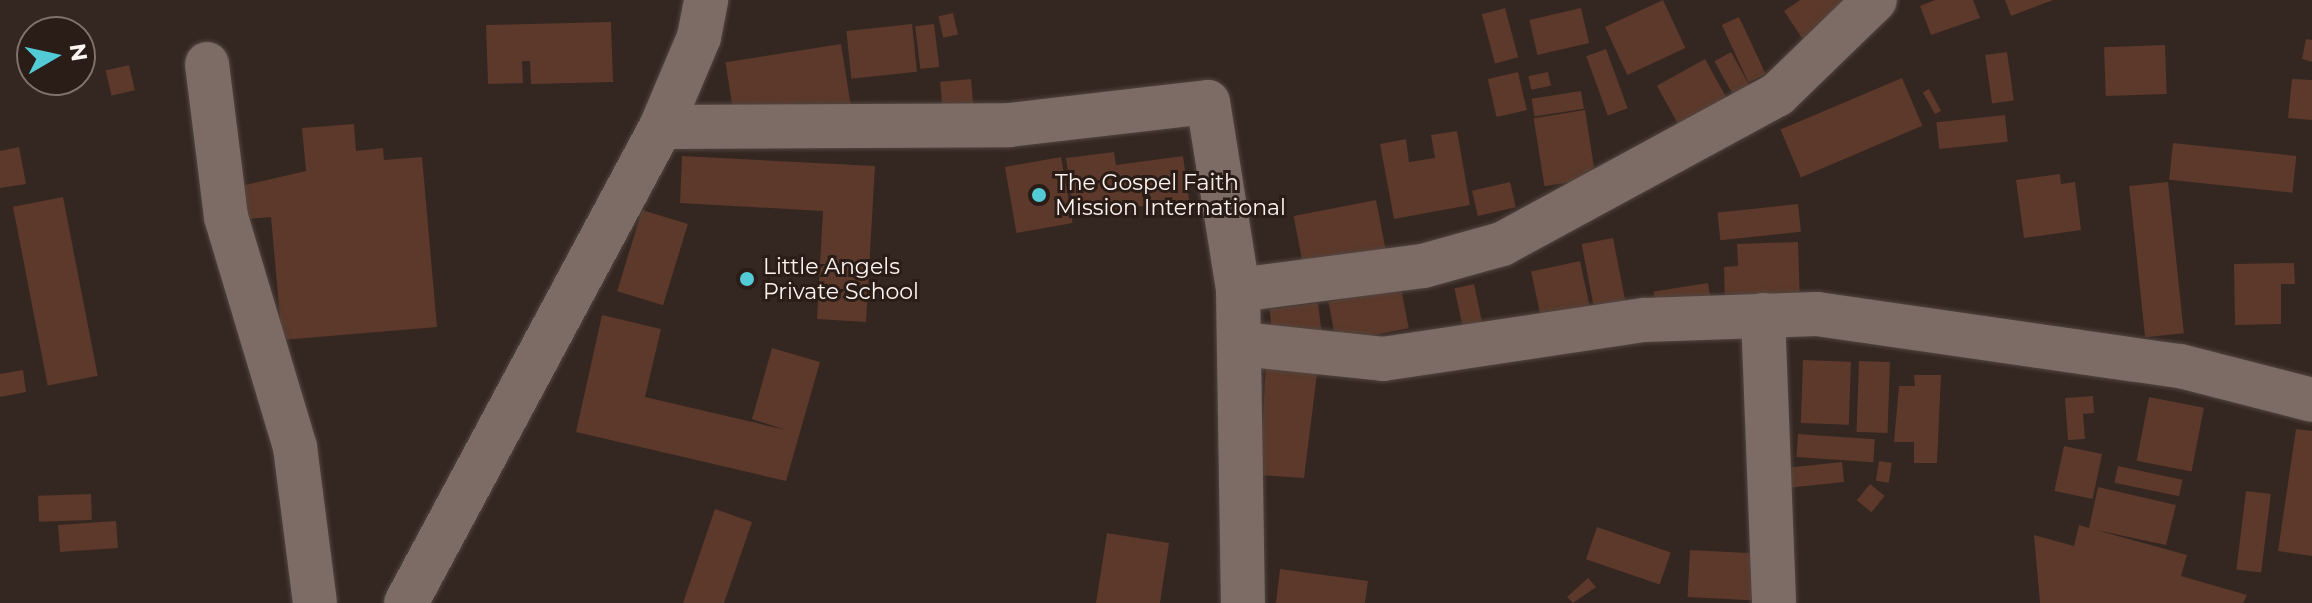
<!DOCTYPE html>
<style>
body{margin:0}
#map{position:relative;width:2312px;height:603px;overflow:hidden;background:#342620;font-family:Montserrat,sans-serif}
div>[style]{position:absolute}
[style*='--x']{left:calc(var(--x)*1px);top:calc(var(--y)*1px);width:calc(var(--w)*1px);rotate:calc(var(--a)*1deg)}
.building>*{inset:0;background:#5c392a;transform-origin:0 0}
.roads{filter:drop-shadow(0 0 2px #514540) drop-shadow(0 0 2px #514540)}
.minor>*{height:44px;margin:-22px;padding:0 22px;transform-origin:22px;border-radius:22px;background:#7d6c65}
.dots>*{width:22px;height:22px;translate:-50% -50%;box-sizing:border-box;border:4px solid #2a1c16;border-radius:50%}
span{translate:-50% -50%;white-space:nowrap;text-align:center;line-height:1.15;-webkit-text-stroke:6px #2a1c16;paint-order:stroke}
.poi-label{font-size:22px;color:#fdf3ef}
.left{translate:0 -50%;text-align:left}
.north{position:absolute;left:16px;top:16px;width:80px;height:80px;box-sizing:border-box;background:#2a1c16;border:2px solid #7e726d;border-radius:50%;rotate:81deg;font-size:22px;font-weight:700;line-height:32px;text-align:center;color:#fdf3ef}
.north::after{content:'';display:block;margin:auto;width:28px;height:36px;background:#52cbd7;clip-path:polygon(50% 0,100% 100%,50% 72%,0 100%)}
</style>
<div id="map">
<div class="building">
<i style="left:1663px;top:0;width:53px;height:64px;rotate:65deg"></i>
<i style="clip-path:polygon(1800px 0,1865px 0,1804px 41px,1784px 11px)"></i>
<i style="clip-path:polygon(1935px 0,1973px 0,1980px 18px,1931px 35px,1920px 6px)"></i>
<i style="clip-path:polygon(2005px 0,2053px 0,2011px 16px)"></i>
<i style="left:1505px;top:8px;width:51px;height:24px;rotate:75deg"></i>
<i style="left:1581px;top:8px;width:36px;height:53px;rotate:77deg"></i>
<i style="left:953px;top:13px;width:22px;height:15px;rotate:77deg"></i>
<i style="left:1739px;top:17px;width:63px;height:19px;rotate:65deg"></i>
<i style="clip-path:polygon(611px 22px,613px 82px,531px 84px,530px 61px,522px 61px,523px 83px,488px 84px,486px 25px)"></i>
<i style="left:912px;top:24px;width:48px;height:66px;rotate:84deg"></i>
<i style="left:934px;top:24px;width:43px;height:19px;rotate:83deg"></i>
<i style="clip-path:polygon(2306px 39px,2312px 40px,2312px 62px,2302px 59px)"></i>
<i style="left:841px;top:44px;width:61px;height:117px;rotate:81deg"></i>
<i style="left:2165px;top:45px;width:49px;height:61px;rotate:88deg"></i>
<i style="left:1606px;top:49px;width:63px;height:21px;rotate:70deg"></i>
<i style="left:1731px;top:52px;width:43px;height:19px;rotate:61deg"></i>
<i style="left:2007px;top:52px;width:49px;height:22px;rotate:82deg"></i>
<i style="left:1705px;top:59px;width:54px;height:55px;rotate:61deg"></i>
<i style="left:129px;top:65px;width:26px;height:24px;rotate:77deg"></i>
<i style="left:1518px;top:72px;width:39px;height:31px;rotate:77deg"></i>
<i style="left:1548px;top:72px;width:14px;height:20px;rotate:78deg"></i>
<i style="left:1902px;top:78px;width:52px;height:132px;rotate:67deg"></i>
<i style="left:971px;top:79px;width:25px;height:31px;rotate:85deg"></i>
<i style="clip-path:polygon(2292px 79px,2312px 80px,2312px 120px,2288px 118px)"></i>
<i style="left:1929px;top:89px;width:25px;height:7px;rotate:61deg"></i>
<i style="left:1581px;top:91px;width:18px;height:50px;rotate:81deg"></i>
<i style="left:1585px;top:110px;width:69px;height:52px;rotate:81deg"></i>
<i style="left:2005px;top:115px;width:27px;height:69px;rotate:84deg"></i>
<i style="clip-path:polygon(354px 124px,356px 151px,383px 148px,384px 160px,422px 157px,437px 327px,282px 340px,271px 217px,248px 219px,245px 185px,306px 171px,302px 128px)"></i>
<i style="clip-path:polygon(1457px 131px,1470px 205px,1394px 219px,1380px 144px,1406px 139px,1409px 162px,1435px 158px,1431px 135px)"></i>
<i style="left:2173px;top:143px;width:124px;height:37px;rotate:6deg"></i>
<i style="clip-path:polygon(19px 147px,26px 184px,0 188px,0 151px)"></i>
<i style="clip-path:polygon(1114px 152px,1116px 165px,1183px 156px,1189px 200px,1074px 215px,1066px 158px)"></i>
<i style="clip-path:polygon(682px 156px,875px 166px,866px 322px,817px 319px,823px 211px,680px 203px)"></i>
<i style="left:1061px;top:157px;width:67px;height:57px;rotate:80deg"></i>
<i style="clip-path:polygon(2060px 174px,2061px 184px,2075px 182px,2081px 230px,2024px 238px,2016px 180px)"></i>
<i style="left:1510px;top:182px;width:26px;height:39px;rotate:77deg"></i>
<i style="left:2168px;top:182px;width:152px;height:39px;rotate:84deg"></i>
<i style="left:63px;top:197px;width:182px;height:51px;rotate:79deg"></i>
<i style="left:1376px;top:200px;width:57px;height:84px;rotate:79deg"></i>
<i style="left:1798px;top:204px;width:28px;height:81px;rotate:84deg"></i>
<i style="left:642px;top:210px;width:48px;height:85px;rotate:17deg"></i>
<i style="left:1613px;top:238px;width:76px;height:32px;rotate:79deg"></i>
<i style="clip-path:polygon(1798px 242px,1800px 304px,1725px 306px,1724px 267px,1738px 266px,1737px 244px)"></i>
<i style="left:1580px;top:261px;width:52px;height:50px;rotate:78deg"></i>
<i style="clip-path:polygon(2294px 263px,2295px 284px,2281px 284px,2281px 324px,2235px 325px,2234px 264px)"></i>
<i style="left:1708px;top:283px;width:26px;height:55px;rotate:81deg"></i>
<i style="left:1474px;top:284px;width:40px;height:20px;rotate:78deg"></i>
<i style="left:1401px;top:288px;width:41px;height:74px;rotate:79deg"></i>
<i style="left:1318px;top:303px;width:31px;height:49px;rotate:83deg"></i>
<i style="clip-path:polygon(602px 315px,661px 329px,645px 397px,786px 430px,752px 419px,772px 348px,820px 362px,786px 481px,576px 432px)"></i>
<i style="left:1803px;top:360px;width:48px;height:63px;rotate:2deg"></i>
<i style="left:1859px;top:361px;width:31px;height:71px;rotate:2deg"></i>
<i style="clip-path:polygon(1266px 362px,1318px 366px,1304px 478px,1260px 475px)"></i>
<i style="clip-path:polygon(23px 370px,26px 392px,0 397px,0 374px)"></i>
<i style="clip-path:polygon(1914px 375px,1941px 375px,1937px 463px,1914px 463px,1914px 442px,1894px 442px,1899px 386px,1915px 386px)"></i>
<i style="clip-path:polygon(2093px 396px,2094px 413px,2083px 414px,2085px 439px,2068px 440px,2065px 398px)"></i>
<i style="left:2149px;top:397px;width:56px;height:65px;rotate:11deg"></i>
<i style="clip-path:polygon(2296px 429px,2312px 431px,2312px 556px,2278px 551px)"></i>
<i style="left:1798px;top:434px;width:77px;height:23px;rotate:4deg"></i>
<i style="left:2064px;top:446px;width:39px;height:46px;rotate:12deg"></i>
<i style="left:1879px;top:461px;width:13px;height:20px;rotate:9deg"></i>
<i style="left:1842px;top:462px;width:20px;height:58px;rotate:84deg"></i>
<i style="left:2118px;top:466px;width:66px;height:17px;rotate:12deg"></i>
<i style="left:1870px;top:484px;width:19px;height:21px;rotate:39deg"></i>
<i style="clip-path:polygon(2098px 487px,2176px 505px,2166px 545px,2096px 530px,2187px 555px,2181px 576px,2247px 595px,2243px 603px,2040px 603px,2034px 535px,2074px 546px,2079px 525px,2089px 528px)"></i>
<i style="left:2246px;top:491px;width:25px;height:79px;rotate:7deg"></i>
<i style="left:91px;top:494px;width:26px;height:53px;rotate:88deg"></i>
<i style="clip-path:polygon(715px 509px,752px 522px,724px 603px,683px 603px)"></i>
<i style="left:116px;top:521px;width:27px;height:58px;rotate:86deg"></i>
<i style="left:1597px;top:527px;width:78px;height:34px;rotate:19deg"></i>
<i style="clip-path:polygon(1107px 533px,1169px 543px,1160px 603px,1096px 603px)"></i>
<i style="left:1690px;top:550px;width:64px;height:47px;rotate:3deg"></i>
<i style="clip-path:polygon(1280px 569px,1368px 581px,1365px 603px,1276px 603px)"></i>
<i style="clip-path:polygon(1588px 578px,1596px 587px,1573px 603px,1567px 597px)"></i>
</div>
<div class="roads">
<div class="minor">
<i style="--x:207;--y:64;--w:154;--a:82.9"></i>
<i style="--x:226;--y:217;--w:240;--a:73.3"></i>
<i style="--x:295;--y:447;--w:157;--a:82.7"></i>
<i style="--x:661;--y:127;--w:348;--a:-0.3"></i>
<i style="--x:1009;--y:125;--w:200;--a:-6.6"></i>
<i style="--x:1208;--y:102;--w:190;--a:80.9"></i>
<i style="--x:1238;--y:290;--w:313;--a:89.1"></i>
<i style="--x:1238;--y:290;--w:187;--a:-7.4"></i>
<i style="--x:1423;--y:266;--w:82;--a:-15.6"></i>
<i style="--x:1502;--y:244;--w:314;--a:-28.5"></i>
<i style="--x:1778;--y:94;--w:135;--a:-44.1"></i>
<i style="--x:1763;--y:315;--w:288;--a:87.8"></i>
<i style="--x:1241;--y:344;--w:143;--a:6"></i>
<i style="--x:1383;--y:359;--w:265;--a:-8.5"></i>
<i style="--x:1645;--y:320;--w:172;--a:-2"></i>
<i style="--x:1817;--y:314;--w:367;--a:8.2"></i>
<i style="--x:2180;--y:366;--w:136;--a:14.4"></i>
<i style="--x:406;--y:603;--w:540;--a:-61.82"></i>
<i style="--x:661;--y:127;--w:98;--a:-67.1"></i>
<i style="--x:699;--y:37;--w:38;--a:-79"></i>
</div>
</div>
<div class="dots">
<i style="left:1039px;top:195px;background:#52cbd7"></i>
<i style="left:747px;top:279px;background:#52cbd7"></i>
</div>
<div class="poi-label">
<span class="left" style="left:1055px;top:195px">The Gospel Faith<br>Mission International</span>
<span class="left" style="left:763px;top:279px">Little Angels<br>Private School</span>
</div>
<div class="north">N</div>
</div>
